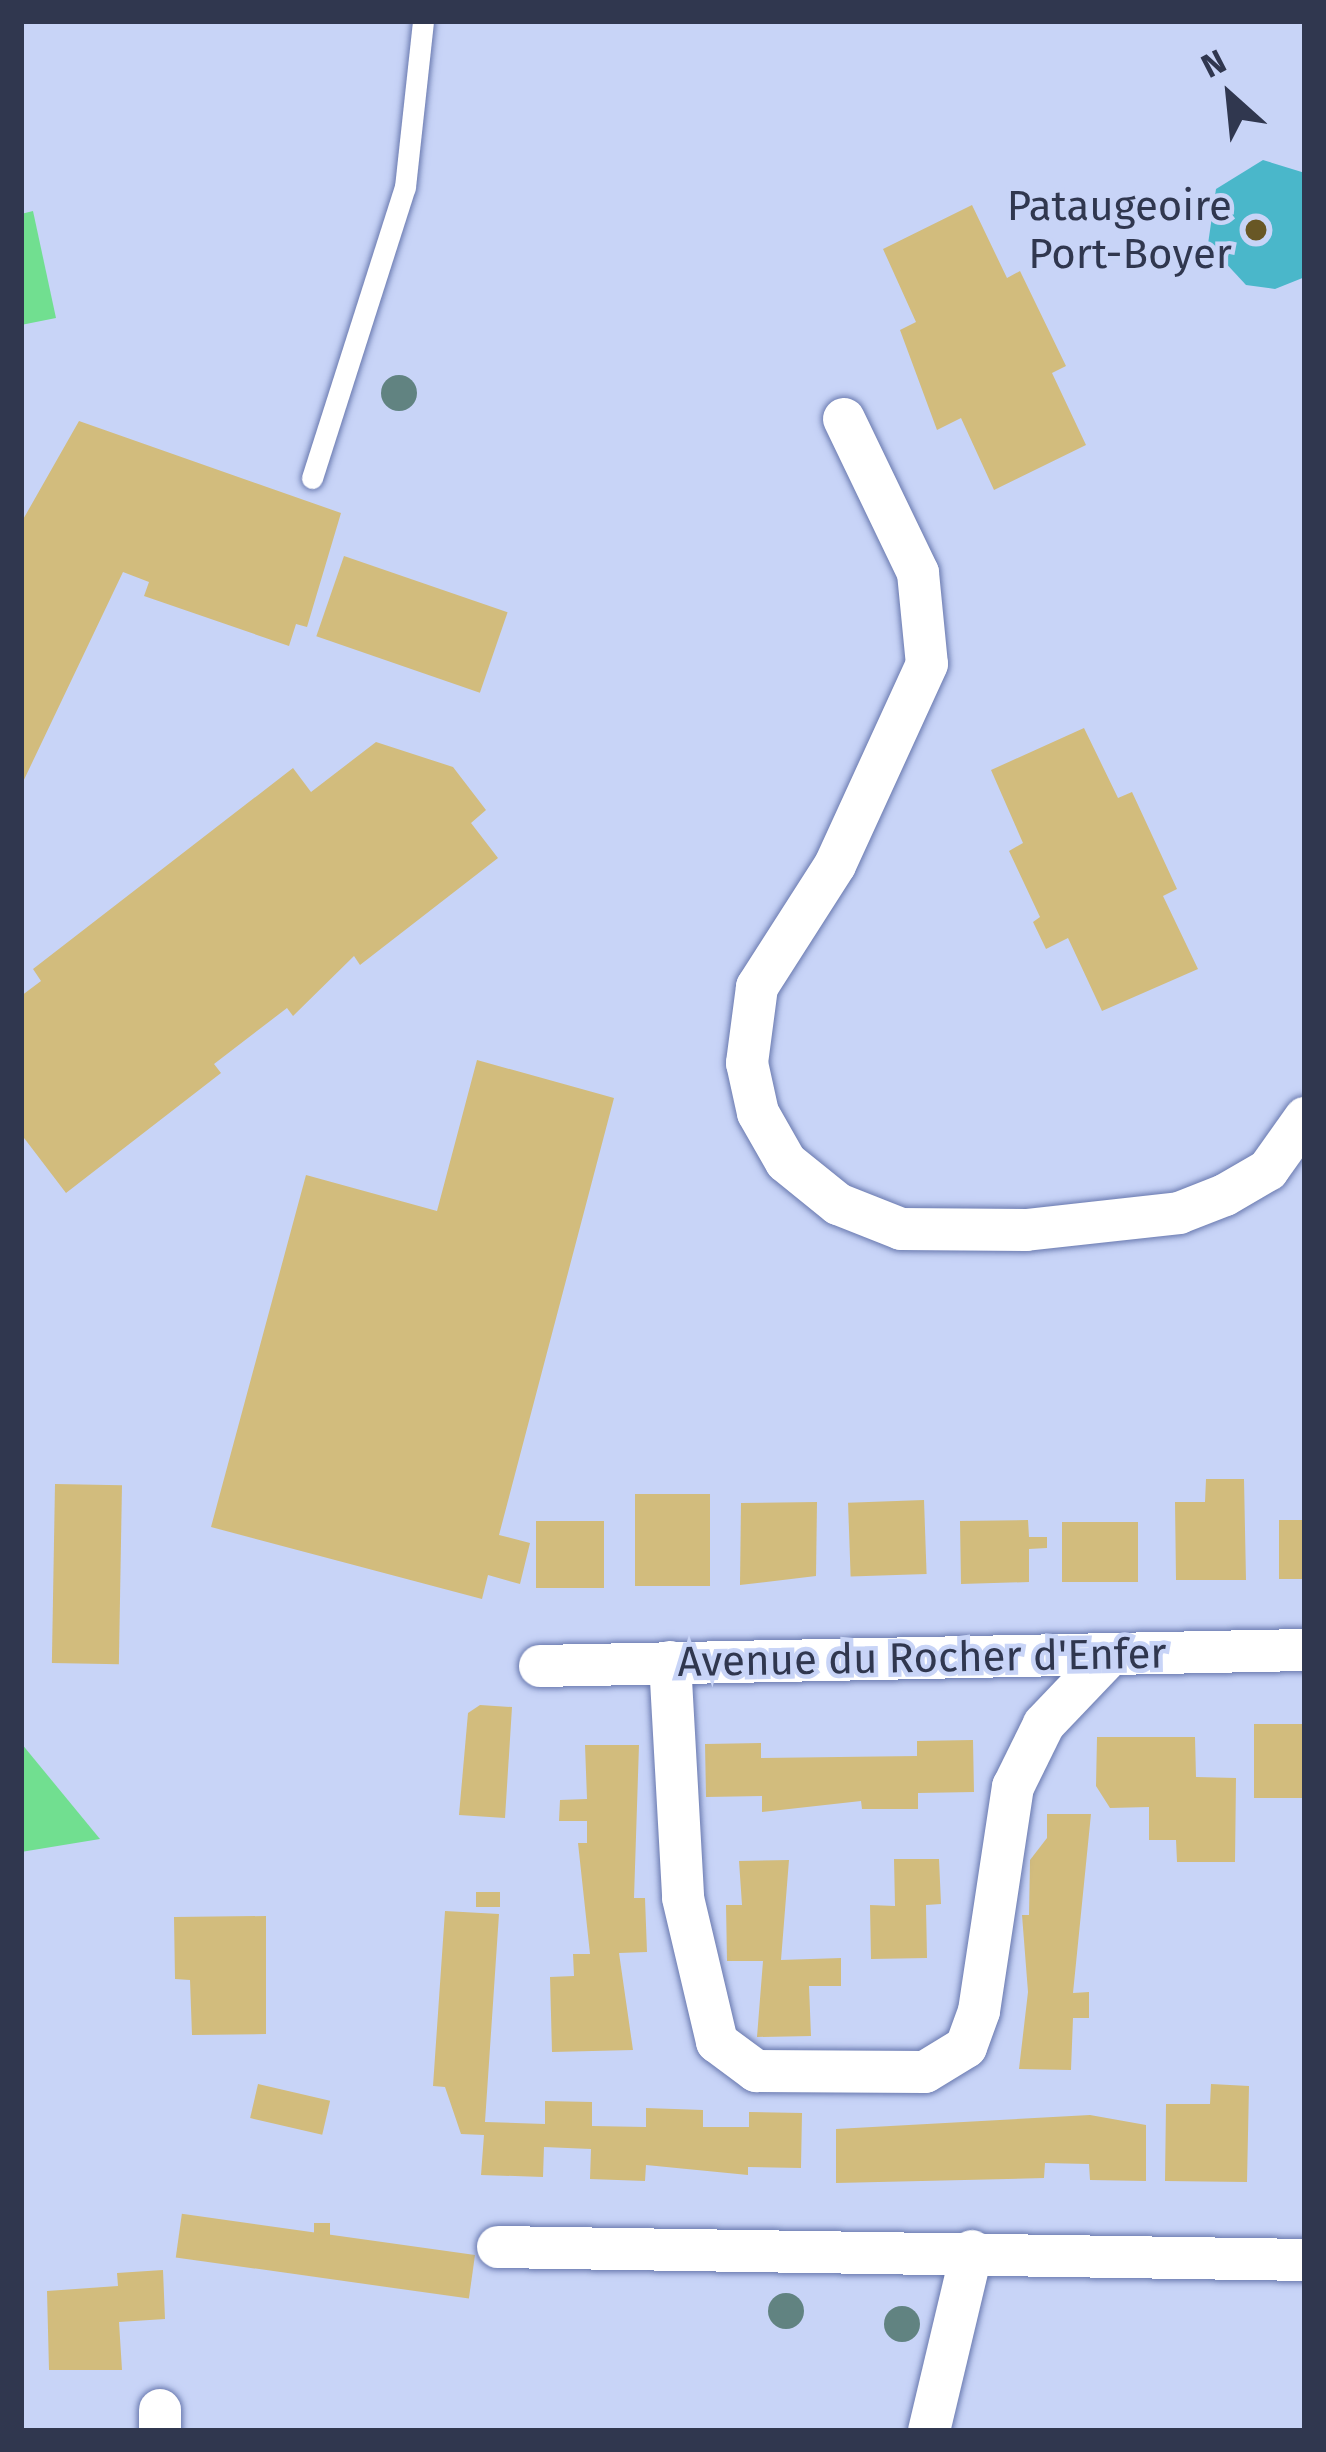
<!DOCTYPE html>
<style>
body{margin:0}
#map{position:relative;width:1326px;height:2452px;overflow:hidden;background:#c8d4f7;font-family:"Fira Sans",sans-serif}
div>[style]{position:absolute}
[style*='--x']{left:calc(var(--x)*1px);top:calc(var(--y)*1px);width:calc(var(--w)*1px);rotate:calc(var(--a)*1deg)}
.green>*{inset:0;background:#71df90}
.water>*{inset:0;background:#4ab7ca}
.building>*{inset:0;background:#d2bc7d;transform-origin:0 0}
.roads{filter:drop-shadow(0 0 3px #6878ae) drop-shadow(0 0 3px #6878ae)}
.lane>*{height:21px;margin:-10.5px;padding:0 10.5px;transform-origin:10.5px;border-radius:10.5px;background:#fff}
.street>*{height:42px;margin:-21px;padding:0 21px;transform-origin:21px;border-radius:21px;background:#fff}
.trees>*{width:36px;height:36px;margin:-18px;border-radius:50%;background:#618381}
.dots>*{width:33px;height:33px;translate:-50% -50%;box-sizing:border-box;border:6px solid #c8d4f7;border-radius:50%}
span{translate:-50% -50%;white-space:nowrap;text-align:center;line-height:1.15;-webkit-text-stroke:9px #c8d4f7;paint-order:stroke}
.poi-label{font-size:42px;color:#30374f}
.right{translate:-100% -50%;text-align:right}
.street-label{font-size:42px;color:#30374f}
.frame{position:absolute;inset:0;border:24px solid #30374f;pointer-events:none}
.north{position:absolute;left:1170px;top:36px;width:120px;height:120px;-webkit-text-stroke:9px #c8d4f7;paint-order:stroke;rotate:333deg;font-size:33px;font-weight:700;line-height:48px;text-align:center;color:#30374f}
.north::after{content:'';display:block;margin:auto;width:42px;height:54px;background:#30374f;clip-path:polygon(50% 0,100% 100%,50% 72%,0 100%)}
</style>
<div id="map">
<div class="green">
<i style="clip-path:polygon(33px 211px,56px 318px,21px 325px,21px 214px)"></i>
<i style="clip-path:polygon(21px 1743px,100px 1839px,21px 1852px)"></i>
</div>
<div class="water">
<i style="clip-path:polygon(1263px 160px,1305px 173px,1305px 277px,1275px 289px,1246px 285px,1208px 244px,1216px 189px)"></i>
</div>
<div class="building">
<i style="clip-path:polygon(972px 205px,1007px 278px,1020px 271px,1066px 366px,1052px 373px,1086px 445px,994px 490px,961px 418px,937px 430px,900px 330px,916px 322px,883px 249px)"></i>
<i style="clip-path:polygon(79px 421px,341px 513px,307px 627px,296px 624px,289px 646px,144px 596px,149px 582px,123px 572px,21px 786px,21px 523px)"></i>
<i style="left:344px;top:556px;width:173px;height:85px;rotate:19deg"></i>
<i style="clip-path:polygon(1084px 728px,1118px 798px,1132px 792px,1177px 889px,1163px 896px,1198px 969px,1102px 1011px,1068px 938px,1046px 949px,1033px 922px,1040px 917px,1009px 851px,1023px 843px,991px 770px)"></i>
<i style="clip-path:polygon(376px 742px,453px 767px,486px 810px,471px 823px,498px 858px,360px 965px,354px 956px,293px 1016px,287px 1008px,214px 1064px,221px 1073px,66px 1193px,21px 1134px,21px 996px,41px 981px,33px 969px,293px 768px,311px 792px)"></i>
<i style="clip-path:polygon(477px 1060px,614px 1098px,499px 1535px,530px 1543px,520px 1584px,488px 1575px,482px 1599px,211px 1527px,306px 1175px,437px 1211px)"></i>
<i style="clip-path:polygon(1206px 1479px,1244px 1479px,1246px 1580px,1176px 1580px,1175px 1502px,1205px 1502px)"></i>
<i style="left:55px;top:1484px;width:67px;height:179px;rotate:1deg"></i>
<i style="left:635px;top:1494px;width:75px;height:92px"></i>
<i style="left:924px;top:1500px;width:74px;height:76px;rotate:88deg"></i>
<i style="clip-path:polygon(817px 1502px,816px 1576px,740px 1585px,741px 1503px)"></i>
<i style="clip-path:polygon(1028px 1520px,1029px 1537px,1047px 1537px,1047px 1548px,1029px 1549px,1029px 1582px,961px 1584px,960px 1521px)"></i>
<i style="left:1279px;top:1520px;width:26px;height:59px"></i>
<i style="left:536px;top:1521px;width:68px;height:67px"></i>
<i style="left:1062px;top:1522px;width:76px;height:60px"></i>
<i style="clip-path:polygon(480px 1705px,512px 1707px,505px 1818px,459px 1815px,468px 1713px)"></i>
<i style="left:1254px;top:1724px;width:51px;height:74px"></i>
<i style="clip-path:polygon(1097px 1737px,1195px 1737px,1196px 1777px,1236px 1778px,1235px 1862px,1177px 1862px,1176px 1840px,1149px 1840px,1149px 1807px,1110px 1808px,1096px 1786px)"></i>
<i style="clip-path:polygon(973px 1740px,974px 1792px,918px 1793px,918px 1809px,862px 1809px,861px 1801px,762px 1812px,762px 1796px,706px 1797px,705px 1744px,761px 1743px,761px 1758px,917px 1756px,917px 1741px)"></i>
<i style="clip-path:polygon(585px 1745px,639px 1745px,634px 1898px,645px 1898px,647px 1952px,619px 1953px,633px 2050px,552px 2052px,550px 1977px,574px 1976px,573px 1954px,590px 1954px,578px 1843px,587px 1843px,587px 1821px,559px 1821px,560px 1800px,587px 1799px)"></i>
<i style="clip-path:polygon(1047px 1814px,1091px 1814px,1073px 1993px,1089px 1992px,1089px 2018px,1073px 2018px,1071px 2070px,1019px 2069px,1028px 1992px,1022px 1915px,1029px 1915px,1030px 1860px,1047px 1838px)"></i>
<i style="clip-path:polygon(894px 1859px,939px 1859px,941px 1904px,926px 1905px,927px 1958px,871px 1959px,870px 1905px,895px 1906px)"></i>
<i style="clip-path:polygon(789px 1860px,781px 1960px,841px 1958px,841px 1986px,809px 1986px,811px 2036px,757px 2037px,763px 1961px,727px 1961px,726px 1905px,742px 1905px,739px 1861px)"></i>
<i style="left:476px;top:1892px;width:24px;height:15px"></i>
<i style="clip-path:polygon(445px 1911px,499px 1914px,485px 2122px,545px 2124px,545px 2101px,592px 2102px,592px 2126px,646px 2127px,646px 2108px,703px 2110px,703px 2127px,749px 2127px,749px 2112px,802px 2113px,801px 2168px,748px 2167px,748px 2175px,646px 2165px,645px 2181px,590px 2179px,591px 2149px,544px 2147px,543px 2177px,481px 2175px,484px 2135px,461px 2134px,445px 2087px,433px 2086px)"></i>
<i style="clip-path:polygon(266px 1916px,266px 2034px,192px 2035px,190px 1980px,175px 1979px,174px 1917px)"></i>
<i style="left:258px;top:2084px;width:74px;height:35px;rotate:13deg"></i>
<i style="clip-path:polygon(1211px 2084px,1249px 2086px,1247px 2182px,1165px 2181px,1166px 2104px,1210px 2104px)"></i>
<i style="clip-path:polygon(1090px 2115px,1146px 2125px,1146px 2181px,1090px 2180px,1089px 2164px,1045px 2163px,1044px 2178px,836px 2183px,836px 2129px)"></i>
<i style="left:314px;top:2223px;width:16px;height:22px"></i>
<i style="left:475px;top:2255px;width:44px;height:296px;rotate:98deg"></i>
<i style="clip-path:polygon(163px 2270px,165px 2319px,119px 2322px,122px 2370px,49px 2370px,47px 2291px,118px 2286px,117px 2273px)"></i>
</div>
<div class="roads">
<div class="lane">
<i style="--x:312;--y:478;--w:305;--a:-72.3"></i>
<i style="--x:405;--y:187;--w:167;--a:-83.8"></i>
</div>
<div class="street">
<i style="--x:844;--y:419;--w:171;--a:64.3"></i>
<i style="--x:918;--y:573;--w:91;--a:84.4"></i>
<i style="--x:927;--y:664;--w:221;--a:114.6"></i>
<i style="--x:835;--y:865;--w:145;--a:122.6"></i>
<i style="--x:757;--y:987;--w:77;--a:97.5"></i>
<i style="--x:747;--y:1063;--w:51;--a:77.6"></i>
<i style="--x:758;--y:1113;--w:56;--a:60.3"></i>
<i style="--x:786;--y:1162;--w:67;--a:38.9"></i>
<i style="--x:838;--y:1204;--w:68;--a:21.6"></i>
<i style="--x:901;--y:1229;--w:125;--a:0.5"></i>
<i style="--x:1026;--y:1230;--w:154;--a:-6.3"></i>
<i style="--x:1179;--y:1213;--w:49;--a:-21.4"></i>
<i style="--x:1225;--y:1195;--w:50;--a:-30.2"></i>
<i style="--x:1268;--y:1170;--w:64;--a:-54.6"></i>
<i style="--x:670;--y:1662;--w:236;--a:86.8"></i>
<i style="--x:683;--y:1898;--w:148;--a:76.7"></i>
<i style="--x:717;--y:2042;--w:49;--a:36.6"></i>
<i style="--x:756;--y:2071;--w:169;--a:0.3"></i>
<i style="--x:925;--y:2072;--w:48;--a:-31.4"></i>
<i style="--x:966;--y:2047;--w:38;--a:-70"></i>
<i style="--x:979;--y:2011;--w:227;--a:-81.4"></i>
<i style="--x:1013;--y:1787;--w:70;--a:-63.8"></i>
<i style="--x:1044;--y:1724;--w:93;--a:-46.3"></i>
<i style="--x:540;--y:1666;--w:765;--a:-1.2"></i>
<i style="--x:498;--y:2247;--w:807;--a:0.92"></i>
<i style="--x:160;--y:2431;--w:21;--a:-90"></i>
<i style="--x:929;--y:2431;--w:185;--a:-76.6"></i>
</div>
</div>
<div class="trees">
<i style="left:399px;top:393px"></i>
<i style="left:786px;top:2311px"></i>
<i style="left:902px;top:2324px"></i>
</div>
<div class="dots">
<i style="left:1256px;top:230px;background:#685725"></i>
</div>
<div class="poi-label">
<span class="right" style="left:1232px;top:230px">Pataugeoire<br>Port-Boyer</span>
</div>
<div class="street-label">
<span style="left:922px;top:1658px;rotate:-1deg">Avenue du Rocher d'Enfer</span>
</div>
<div class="frame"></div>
<div class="north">N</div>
</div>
